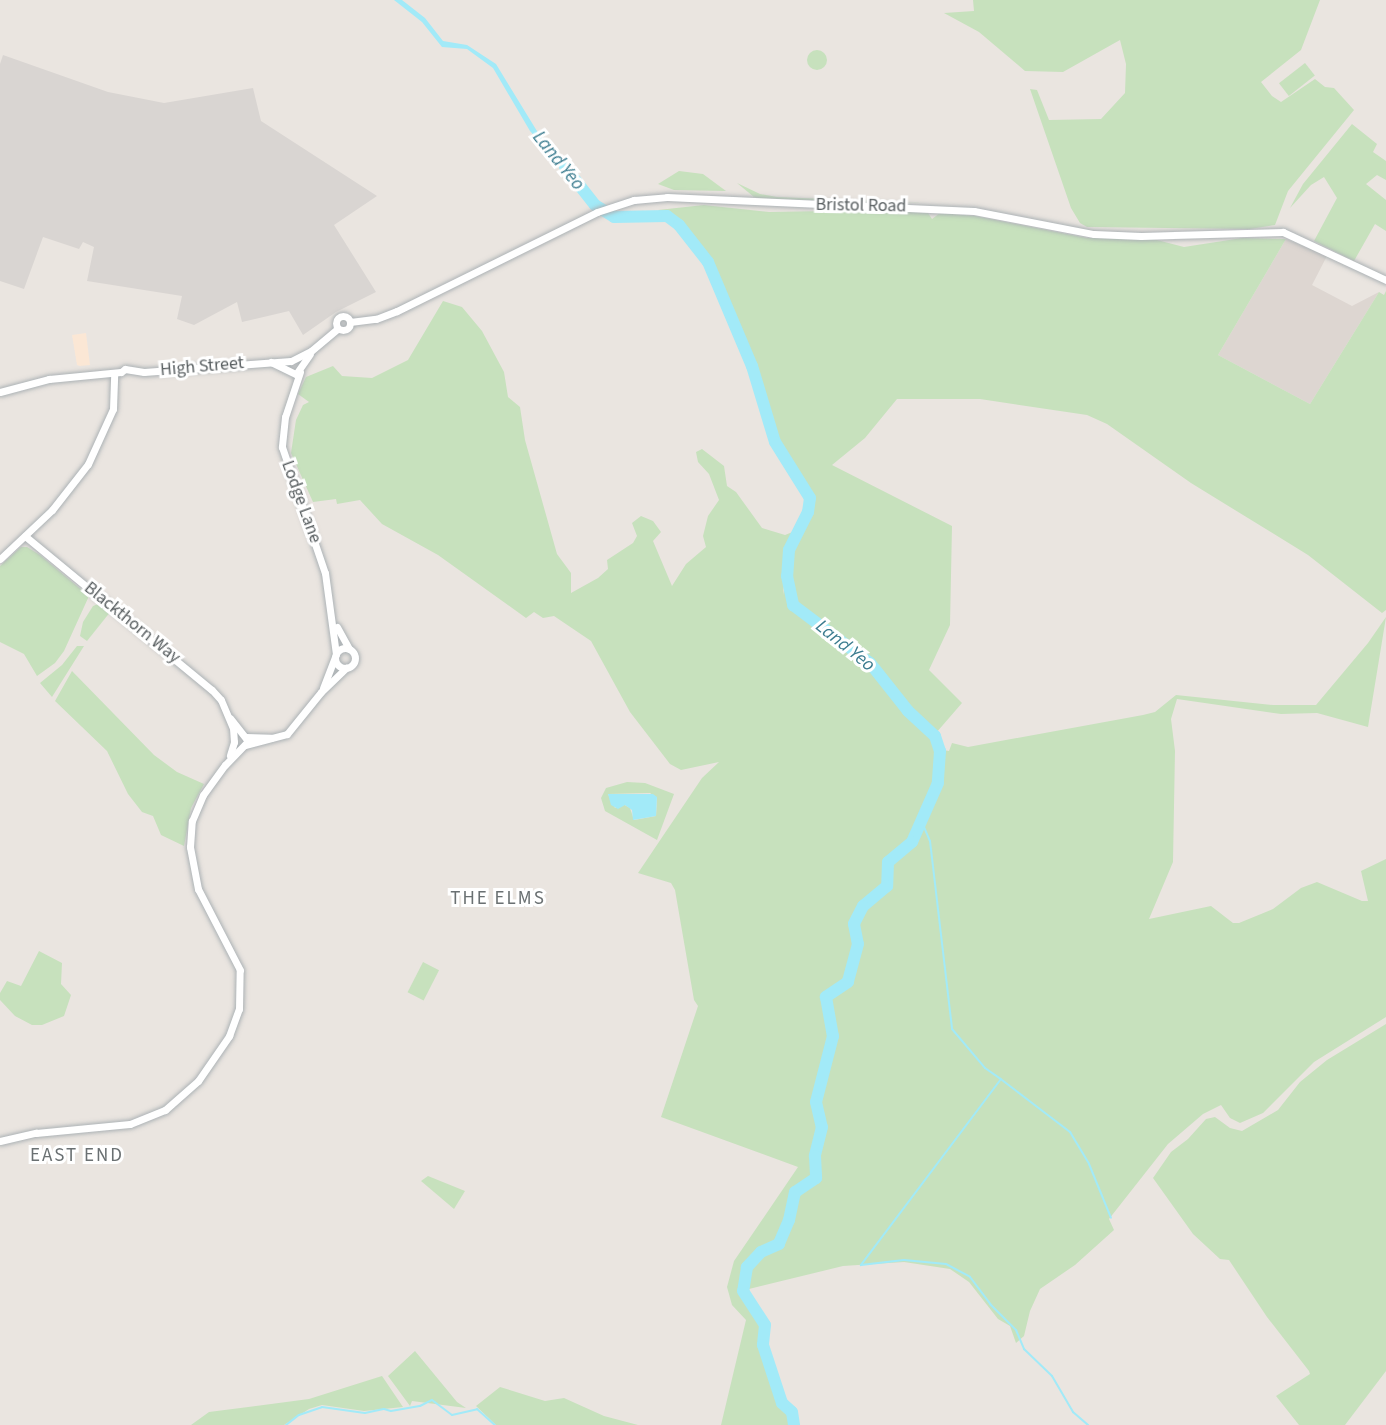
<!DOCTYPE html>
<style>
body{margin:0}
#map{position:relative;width:1386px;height:1425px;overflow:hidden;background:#eae5e0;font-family:"Source Sans 3",sans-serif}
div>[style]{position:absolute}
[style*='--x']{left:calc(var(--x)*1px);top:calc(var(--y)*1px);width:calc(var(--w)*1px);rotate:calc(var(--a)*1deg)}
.commercial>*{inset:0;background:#fbe7d5}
.industrial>*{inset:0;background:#d9d5d2}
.education>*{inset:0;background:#ddd6d1}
.green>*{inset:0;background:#c7e1bd;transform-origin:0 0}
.round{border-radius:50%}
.water>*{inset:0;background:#a2eaf8}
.stream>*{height:2px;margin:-1px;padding:0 1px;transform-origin:1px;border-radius:1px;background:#a2eaf8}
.river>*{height:12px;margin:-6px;padding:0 6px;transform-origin:6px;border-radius:6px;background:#a2eaf8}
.roads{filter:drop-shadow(0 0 2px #acb2b5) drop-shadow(0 0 2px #acb2b5)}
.secondary>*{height:7px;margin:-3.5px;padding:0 3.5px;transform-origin:3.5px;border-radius:3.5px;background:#fff}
.secondary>.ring{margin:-3.5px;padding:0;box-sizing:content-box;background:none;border:7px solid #fff;border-radius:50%}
span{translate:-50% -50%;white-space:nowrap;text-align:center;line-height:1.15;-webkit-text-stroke:6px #fff;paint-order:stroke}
.street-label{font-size:18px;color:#585e60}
.water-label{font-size:19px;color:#3a7b8e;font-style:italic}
.neighbourhood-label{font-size:19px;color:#6a7072;letter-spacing:2px}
</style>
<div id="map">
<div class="commercial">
<i style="clip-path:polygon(86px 333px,90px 365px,80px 366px,77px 365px,72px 335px)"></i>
</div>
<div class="industrial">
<i style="clip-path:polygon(3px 55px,108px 92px,164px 103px,253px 88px,261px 121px,377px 196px,334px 225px,376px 292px,336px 312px,303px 335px,289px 311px,242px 322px,237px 302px,194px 325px,177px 319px,182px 296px,87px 281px,94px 247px,83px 242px,79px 249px,43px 237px,24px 289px,0 281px,0 64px)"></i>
</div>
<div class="education">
<i style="clip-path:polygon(1286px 239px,1327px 256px,1312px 285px,1352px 306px,1379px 292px,1310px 404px,1218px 355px)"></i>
</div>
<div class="green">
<i style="clip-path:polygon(973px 0,1320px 0,1301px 50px,1261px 82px,1272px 96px,1281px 102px,1315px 79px,1325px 87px,1334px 88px,1354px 110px,1288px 191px,1275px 225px,1250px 229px,1087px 227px,1080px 223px,1071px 208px,1030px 89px,1037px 90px,1049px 120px,1101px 119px,1125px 93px,1126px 64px,1120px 40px,1063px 72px,1025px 71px,979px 32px,944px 13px,974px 11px)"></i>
<i class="round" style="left:807px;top:50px;width:20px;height:20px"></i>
<i style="left:1305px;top:63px;width:16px;height:33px;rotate:52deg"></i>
<i style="clip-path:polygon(1352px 124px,1377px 144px,1373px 152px,1386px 161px,1386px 180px,1377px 175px,1366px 184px,1386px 200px,1386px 231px,1375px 224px,1354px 261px,1314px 241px,1337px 198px,1324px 177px,1311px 185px,1290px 208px,1303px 184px)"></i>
<i style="clip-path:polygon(679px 171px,703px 174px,726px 191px,674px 190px,658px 184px)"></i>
<i style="clip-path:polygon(737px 183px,760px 194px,777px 197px,923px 203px,763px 199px,754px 197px)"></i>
<i style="clip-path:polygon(704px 205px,769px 212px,888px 210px,928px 213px,932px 219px,940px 213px,975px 216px,1087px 238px,1153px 239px,1184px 247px,1242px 238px,1286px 239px,1218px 355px,1310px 404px,1379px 292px,1384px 295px,1386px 291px,1386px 610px,1382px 613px,1308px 555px,1191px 483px,1107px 424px,1087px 415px,980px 399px,897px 399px,865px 438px,832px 465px,952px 526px,950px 625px,929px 670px,962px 703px,936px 733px,943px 750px,949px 751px,952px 743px,968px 747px,1143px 715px,1155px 712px,1176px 695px,1273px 705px,1316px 705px,1368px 643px,1386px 617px,1368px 727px,1317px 713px,1281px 714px,1177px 699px,1171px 719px,1175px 751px,1173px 862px,1149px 919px,1211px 906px,1233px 923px,1239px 923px,1273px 909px,1301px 888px,1317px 882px,1362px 901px,1368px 901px,1361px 871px,1386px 859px,1386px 1017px,1314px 1062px,1263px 1113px,1240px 1123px,1230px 1118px,1221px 1105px,1203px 1114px,1168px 1144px,1109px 1219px,1114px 1230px,1075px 1265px,1040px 1289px,1030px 1311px,1024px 1336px,1016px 1343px,1010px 1326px,998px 1319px,969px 1282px,950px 1269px,904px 1262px,843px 1266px,741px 1291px,762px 1326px,761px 1351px,779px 1401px,791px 1416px,791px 1425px,721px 1425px,746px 1320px,732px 1305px,727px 1287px,734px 1261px,798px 1167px,661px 1117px,698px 1006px,694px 1000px,675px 890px,671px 883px,638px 873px,702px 778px,719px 762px,681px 770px,670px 764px,630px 712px,591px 641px,554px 616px,543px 618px,534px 612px,526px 618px,438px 555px,382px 524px,360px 500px,337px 504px,336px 499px,313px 502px,291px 453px,296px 420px,303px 405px,309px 402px,298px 394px,306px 377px,333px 366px,342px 376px,372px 378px,408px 360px,443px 301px,462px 307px,482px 331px,504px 372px,508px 397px,520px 407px,525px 440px,557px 554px,571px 573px,571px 593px,598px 578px,608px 569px,607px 560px,633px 543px,637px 536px,632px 523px,641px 516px,653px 521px,661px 532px,653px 541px,672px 586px,686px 564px,706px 547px,703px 536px,708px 516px,719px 500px,709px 474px,698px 462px,696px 452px,702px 449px,724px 466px,727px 486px,736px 492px,762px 528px,785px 535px,795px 531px,787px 549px,783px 595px,796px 533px,810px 509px,809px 495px,781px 450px,755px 369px,739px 329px,727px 312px,712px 269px,680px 227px,658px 210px)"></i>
<i style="clip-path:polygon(21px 547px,27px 547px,40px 555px,89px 596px,64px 651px,55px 663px,37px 676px,24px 654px,0 642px,0 566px)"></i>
<i style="clip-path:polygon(98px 604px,111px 611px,87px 641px,80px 636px,83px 622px,93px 606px)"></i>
<i style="clip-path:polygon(77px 646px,84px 646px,52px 697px,40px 683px,62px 665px)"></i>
<i style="clip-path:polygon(72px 671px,154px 755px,177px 772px,204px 784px,191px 808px,184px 846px,161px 835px,153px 816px,142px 812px,128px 794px,107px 751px,55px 701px)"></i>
<i style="clip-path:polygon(evenodd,627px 782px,645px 783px,674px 794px,657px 840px,605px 811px,601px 798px,606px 788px,627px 782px,650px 793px,657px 798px,656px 816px,634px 820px,630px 808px,623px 804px,615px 808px,608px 794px,650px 793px)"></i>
<i style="clip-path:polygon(39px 951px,62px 963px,61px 984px,71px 995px,64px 1016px,42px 1025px,32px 1025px,15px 1016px,0 1000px,0 993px,7px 981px,21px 986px)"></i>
<i style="left:423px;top:962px;width:18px;height:34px;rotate:27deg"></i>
<i style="clip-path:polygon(1386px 1024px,1386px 1371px,1345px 1425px,1299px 1425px,1276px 1396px,1310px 1374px,1309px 1371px,1267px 1317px,1229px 1260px,1220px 1259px,1193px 1234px,1153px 1178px,1171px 1152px,1188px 1139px,1206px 1119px,1215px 1117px,1230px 1128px,1242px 1131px,1278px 1110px,1300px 1082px,1327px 1060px)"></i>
<i style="clip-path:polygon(428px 1176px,465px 1191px,454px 1209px,421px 1181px)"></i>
<i style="clip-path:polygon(415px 1351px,457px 1402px,466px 1408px,412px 1401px,410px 1406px,388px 1376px)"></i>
<i style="clip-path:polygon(382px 1376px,403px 1407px,364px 1411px,322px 1405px,309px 1409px,284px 1425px,191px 1425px,209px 1412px,309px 1399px)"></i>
<i style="clip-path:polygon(500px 1387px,545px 1401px,564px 1398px,604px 1416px,638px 1425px,496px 1425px,476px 1406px)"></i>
</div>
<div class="water">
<i style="clip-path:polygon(394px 0,402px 0,425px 18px,443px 41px,467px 45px,496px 64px,540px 136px,578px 178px,574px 181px,530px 131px,493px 68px,467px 49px,442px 47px,422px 22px)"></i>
<i style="clip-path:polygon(608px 794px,653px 794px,657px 797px,656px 816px,633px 820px,632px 810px,625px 805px,618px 809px,611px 805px)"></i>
</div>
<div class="stream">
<i style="--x:921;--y:820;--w:23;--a:67"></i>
<i style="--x:930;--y:841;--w:189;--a:83.3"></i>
<i style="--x:952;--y:1029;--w:51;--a:49.8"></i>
<i style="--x:985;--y:1068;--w:19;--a:35"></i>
<i style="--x:1001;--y:1079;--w:233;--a:127"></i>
<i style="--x:861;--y:1265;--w:43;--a:-6.6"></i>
<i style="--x:904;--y:1260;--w:42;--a:5.4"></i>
<i style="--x:946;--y:1264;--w:27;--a:28"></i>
<i style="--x:970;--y:1277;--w:34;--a:53"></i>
<i style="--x:990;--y:1304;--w:37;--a:45"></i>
<i style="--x:1016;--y:1330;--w:21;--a:67"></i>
<i style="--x:1024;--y:1349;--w:39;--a:44"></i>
<i style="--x:1052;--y:1376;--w:42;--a:59.7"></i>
<i style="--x:1073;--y:1412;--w:20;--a:41"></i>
<i style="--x:1002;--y:1080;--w:86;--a:37.4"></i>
<i style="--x:1070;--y:1132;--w:37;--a:59"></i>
<i style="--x:1089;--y:1164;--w:58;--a:67.8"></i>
<i style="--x:286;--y:1425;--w:16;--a:-38"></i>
<i style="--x:299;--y:1415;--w:24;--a:-19"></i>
<i style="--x:322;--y:1407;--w:43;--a:7.9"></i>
<i style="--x:365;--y:1413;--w:19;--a:-12"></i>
<i style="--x:384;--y:1409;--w:7;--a:16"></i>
<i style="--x:391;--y:1411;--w:29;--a:-10"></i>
<i style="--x:420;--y:1406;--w:13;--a:-27"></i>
<i style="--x:432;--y:1400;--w:25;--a:37"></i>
<i style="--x:452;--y:1415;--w:26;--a:-13"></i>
<i style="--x:477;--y:1409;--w:24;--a:42"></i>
</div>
<div class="river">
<i style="--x:565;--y:167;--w:48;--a:51.7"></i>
<i style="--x:595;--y:205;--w:22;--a:32"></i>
<i style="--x:614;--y:217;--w:53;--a:-1.1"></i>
<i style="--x:667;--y:216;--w:15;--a:37"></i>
<i style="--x:679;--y:225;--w:47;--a:51.9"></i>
<i style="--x:708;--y:262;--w:113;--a:67.1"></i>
<i style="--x:752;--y:366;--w:79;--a:73.2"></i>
<i style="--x:775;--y:442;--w:66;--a:58"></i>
<i style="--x:810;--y:498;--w:14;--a:98"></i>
<i style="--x:808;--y:512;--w:42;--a:116.6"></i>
<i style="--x:789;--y:550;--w:26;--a:94"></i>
<i style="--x:787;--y:576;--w:30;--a:78"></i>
<i style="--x:793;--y:605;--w:96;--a:37"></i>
<i style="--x:870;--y:663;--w:61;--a:51.6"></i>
<i style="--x:908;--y:711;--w:37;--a:43"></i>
<i style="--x:935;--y:736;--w:16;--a:72"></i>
<i style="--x:940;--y:751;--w:32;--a:94"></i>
<i style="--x:938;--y:783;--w:64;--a:113.8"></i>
<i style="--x:912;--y:842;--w:31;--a:140"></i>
<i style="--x:888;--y:862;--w:24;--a:92"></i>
<i style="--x:887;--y:886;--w:31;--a:140"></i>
<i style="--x:863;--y:906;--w:20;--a:117"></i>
<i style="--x:854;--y:924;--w:20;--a:79"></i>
<i style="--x:858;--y:944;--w:39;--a:105"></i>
<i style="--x:848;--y:982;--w:27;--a:146"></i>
<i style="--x:826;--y:997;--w:40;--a:80"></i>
<i style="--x:833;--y:1036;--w:68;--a:104.4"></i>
<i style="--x:816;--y:1102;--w:26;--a:77"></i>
<i style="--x:822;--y:1127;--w:30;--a:104"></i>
<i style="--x:815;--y:1156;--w:22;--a:87"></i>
<i style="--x:816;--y:1178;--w:25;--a:146"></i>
<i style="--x:795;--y:1192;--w:29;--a:102"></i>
<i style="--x:789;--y:1220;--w:26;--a:113"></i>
<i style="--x:779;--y:1244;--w:20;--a:156"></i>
<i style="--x:761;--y:1252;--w:21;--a:133"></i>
<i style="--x:747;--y:1267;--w:24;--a:99"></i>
<i style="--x:743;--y:1291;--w:40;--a:57.1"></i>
<i style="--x:765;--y:1325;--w:20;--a:96"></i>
<i style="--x:763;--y:1345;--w:61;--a:71.9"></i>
<i style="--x:782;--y:1403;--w:13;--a:42"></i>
<i style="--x:792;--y:1412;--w:13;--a:81"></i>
</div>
<div class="roads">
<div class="secondary">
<i class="ring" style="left:336px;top:316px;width:7px;height:7px"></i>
<i style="--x:350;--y:322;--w:26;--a:-7"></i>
<i style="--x:376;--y:319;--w:22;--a:-21"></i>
<i style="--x:397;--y:311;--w:223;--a:-26.3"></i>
<i style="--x:597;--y:212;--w:39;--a:-18"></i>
<i style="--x:634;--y:200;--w:33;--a:-5"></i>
<i style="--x:667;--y:197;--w:307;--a:2.6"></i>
<i style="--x:974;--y:211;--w:122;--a:10.9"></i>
<i style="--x:1094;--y:234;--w:47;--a:2.4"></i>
<i style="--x:1141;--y:236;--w:142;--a:-1.6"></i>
<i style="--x:1283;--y:232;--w:114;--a:25"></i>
<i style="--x:271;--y:362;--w:28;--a:26"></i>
<i style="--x:296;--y:374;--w:24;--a:-55"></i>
<i style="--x:300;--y:372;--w:47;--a:108.4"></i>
<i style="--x:285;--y:417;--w:30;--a:96"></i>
<i style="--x:282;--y:447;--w:133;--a:71.2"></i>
<i style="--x:325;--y:573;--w:82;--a:82.3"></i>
<i style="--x:0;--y:392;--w:51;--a:-14.9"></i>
<i style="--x:49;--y:379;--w:72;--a:-5.6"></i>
<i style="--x:121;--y:372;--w:5;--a:-37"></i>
<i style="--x:125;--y:369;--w:19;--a:9"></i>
<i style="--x:144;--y:372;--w:147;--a:-4.3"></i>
<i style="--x:291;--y:361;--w:22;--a:-27"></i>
<i style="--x:311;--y:351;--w:35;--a:-40"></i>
<i style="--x:25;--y:536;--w:242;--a:39.5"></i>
<i style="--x:212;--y:690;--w:13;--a:48"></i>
<i style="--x:221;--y:700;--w:30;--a:67"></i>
<i style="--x:233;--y:728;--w:14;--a:86"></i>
<i style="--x:234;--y:742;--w:14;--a:107"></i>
<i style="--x:0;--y:559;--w:71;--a:-43.3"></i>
<i style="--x:52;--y:510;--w:58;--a:-52"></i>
<i style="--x:88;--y:464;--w:60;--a:-65.6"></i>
<i style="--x:113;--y:409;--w:36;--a:-88"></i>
<i style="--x:337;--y:627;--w:25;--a:61"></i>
<i class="ring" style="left:335px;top:648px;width:13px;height:13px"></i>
<i style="--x:323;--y:688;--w:33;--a:-69"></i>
<i style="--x:246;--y:737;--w:25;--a:2"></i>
<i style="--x:245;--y:745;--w:43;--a:-14.7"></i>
<i style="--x:287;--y:734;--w:54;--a:-51"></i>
<i style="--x:321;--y:692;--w:35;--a:-44"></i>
<i style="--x:0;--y:1141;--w:37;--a:-13"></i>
<i style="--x:36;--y:1133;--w:94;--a:-5.5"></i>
<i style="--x:130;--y:1124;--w:38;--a:-22"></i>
<i style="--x:165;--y:1110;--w:44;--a:-41.3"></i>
<i style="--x:198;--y:1081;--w:55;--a:-55.4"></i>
<i style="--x:229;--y:1036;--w:29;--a:-70"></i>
<i style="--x:239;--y:1009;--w:39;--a:-89"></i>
<i style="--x:240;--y:970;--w:91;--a:-117.4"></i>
<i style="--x:198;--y:889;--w:43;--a:-100.8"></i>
<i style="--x:190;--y:847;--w:26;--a:-86"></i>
<i style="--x:192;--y:821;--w:28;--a:-67"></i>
<i style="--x:203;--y:795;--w:37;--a:-54"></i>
<i style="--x:225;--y:765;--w:33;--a:-46"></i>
<i style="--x:248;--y:741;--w:29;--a:-128"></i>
</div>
</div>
<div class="street-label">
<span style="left:861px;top:206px;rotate:1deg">Bristol Road</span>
<span style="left:202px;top:367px;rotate:-5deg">High Street</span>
<span style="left:301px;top:502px;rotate:70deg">Lodge Lane</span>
<span style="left:132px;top:623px;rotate:39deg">Blackthorn Way</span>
</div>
<div class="water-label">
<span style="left:558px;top:161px;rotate:51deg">Land Yeo</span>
<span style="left:845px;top:646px;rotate:39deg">Land Yeo</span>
</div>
<div class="neighbourhood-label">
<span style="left:498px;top:899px">THE ELMS</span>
<span style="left:77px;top:1156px">EAST END</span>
</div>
</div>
